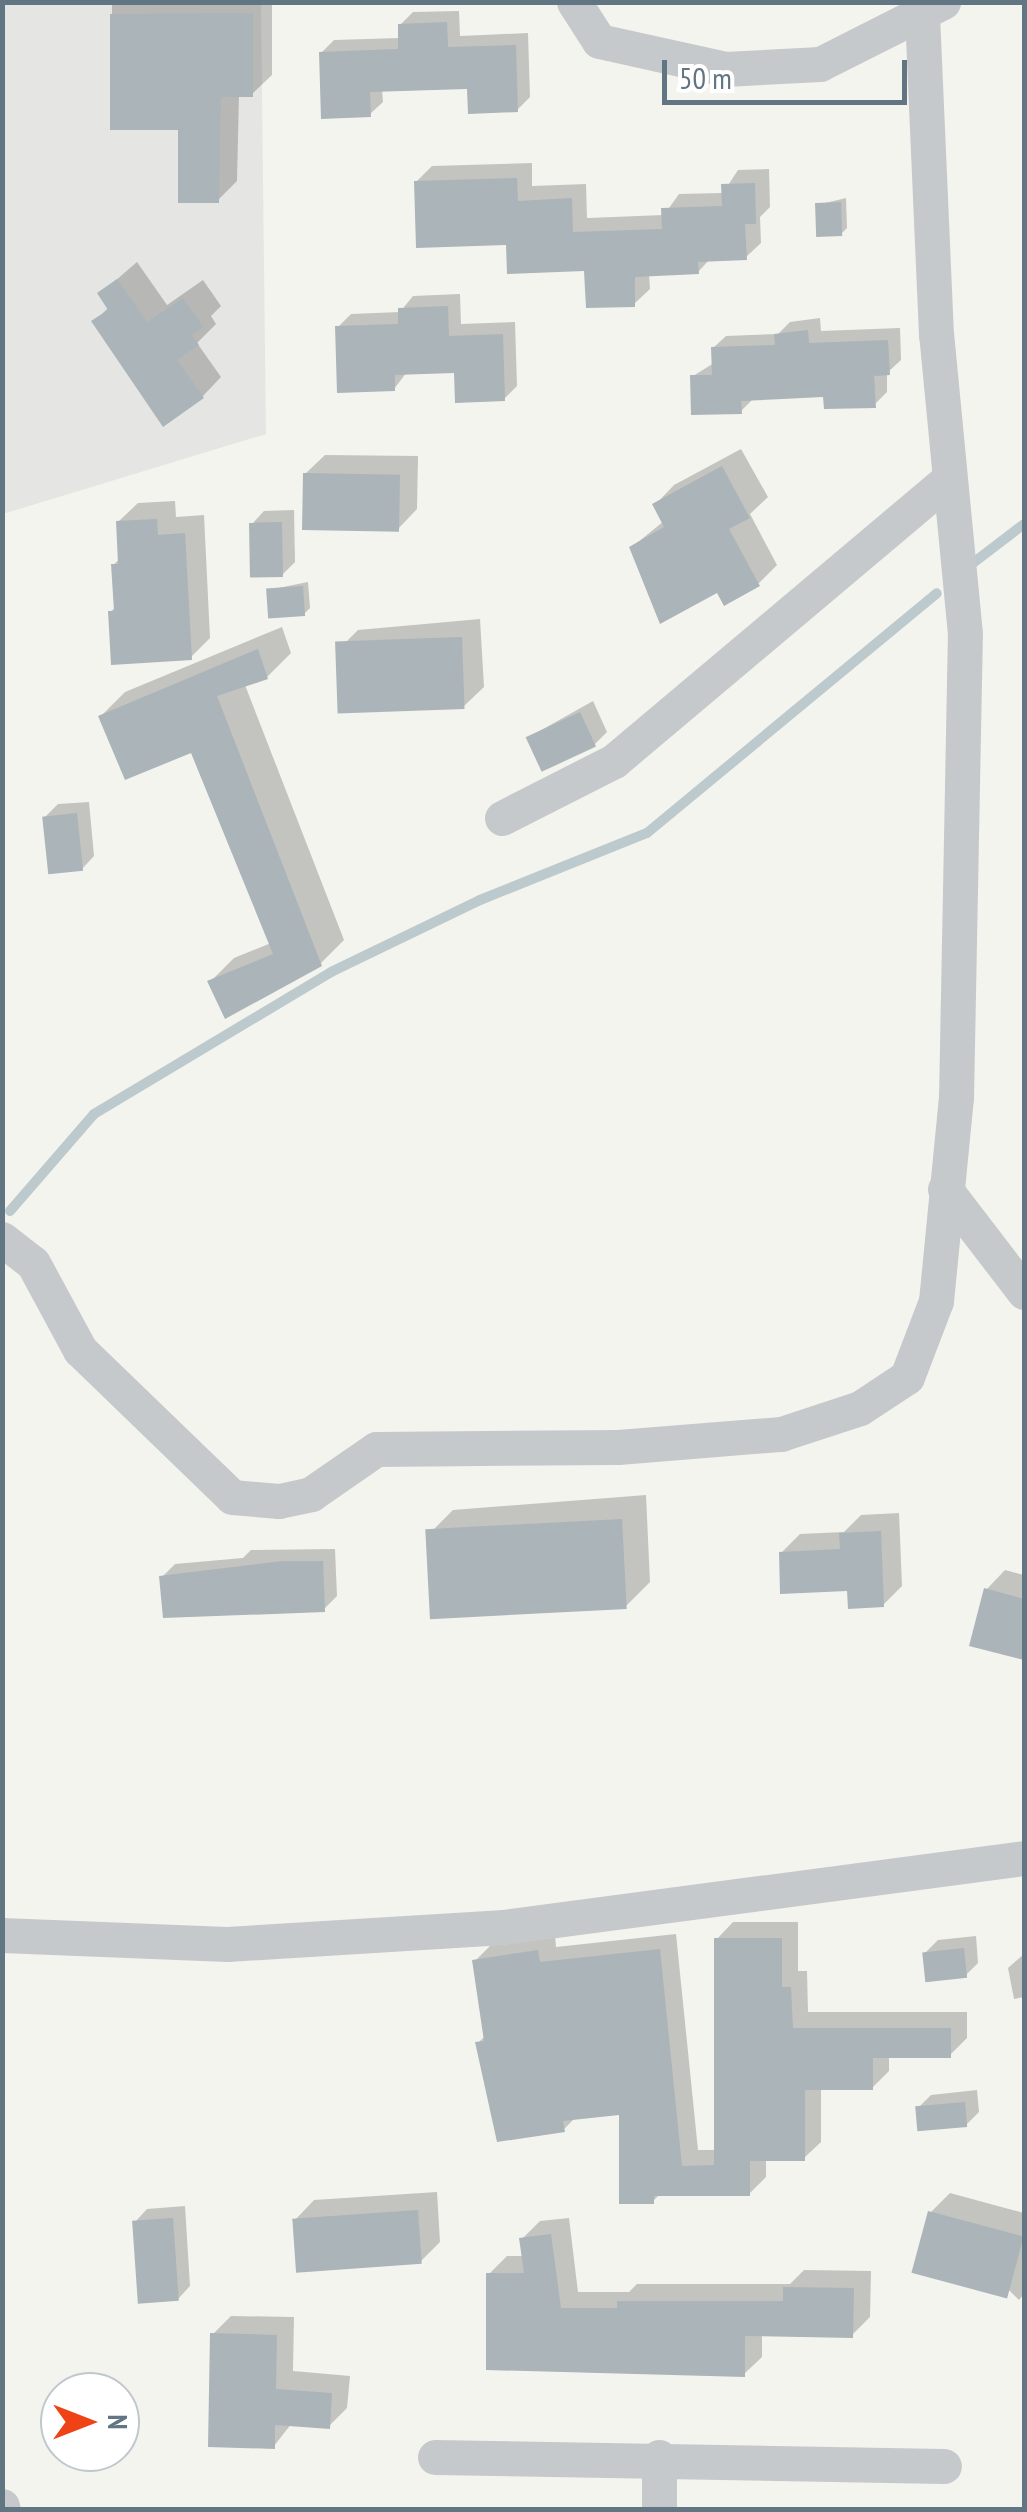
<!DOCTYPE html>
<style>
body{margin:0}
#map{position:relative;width:1027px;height:2512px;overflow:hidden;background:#f4f4ef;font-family:"PT Sans Narrow",sans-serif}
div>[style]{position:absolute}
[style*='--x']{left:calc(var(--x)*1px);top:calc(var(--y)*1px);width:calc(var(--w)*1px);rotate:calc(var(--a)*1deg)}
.built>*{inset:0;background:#e5e6e3}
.shadow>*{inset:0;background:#0003}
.stream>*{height:10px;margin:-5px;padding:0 5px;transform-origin:5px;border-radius:5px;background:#bcc9cd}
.building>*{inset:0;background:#abb4b8;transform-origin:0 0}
.minor>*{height:35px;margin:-17.5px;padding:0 17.5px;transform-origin:17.5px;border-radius:17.5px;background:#c6c9cc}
span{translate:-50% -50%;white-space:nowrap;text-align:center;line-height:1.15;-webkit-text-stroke:10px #fff;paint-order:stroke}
.frame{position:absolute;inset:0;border:5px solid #617583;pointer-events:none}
.north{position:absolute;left:40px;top:2372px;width:100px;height:100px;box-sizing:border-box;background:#fff;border:2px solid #c0c8cd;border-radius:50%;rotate:90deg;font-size:28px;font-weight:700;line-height:40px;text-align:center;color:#617583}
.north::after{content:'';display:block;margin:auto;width:35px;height:45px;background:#ef4215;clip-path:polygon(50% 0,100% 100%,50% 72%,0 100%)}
.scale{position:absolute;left:662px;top:60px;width:245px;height:45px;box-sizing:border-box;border:5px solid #617583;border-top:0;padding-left:12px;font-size:30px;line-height:35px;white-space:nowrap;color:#617583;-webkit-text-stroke:8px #fff;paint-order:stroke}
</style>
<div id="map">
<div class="built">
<i style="clip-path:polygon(3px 3px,261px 3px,266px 434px,3px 514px)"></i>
</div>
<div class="shadow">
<i style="clip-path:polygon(112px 2px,272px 2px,272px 75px,252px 94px,239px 94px,237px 181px,218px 200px,181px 128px,112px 128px)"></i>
<i style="clip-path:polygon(459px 11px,460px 36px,528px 33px,530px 97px,517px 110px,470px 86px,382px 89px,383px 102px,370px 114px,321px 53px,334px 40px,400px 38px,400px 25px,413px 12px)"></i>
<i style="clip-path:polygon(532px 163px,532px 186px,586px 184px,587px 218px,664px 215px,679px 194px,723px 193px,738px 170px,769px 169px,770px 207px,760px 217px,761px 243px,745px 258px,710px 259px,698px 272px,649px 274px,650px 289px,634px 304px,587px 269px,508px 243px,416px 182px,432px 166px)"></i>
<i style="clip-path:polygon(846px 198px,847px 228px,841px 234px,817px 205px)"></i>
<i style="clip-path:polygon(137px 262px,167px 305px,203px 280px,221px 306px,211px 316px,216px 324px,197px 343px,221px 377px,202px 397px,94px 322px,109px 307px,100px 294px)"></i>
<i style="clip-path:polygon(460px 294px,461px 324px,515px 322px,517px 386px,504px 399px,456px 370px,407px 372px,394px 389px,338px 327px,351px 314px,400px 312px,413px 296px)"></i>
<i style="clip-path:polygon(820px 318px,821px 331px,900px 328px,901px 360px,887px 373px,887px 392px,874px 405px,825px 395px,754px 398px,741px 411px,693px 376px,714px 363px,713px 348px,726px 336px,778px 334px,790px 322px)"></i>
<i style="clip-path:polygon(741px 449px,768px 497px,750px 514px,777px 565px,758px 584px,718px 589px,632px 547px,664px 521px,655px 505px,674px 485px)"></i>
<i style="clip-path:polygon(325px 455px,418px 456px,417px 509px,398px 529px,305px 474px)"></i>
<i style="clip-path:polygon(175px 501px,176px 517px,204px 515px,210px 638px,191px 657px,110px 612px,116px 607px,113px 565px,121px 558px,118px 522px,138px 503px)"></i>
<i style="clip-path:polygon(294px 510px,295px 562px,282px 575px,252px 524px,264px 511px)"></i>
<i style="clip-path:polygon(308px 582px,310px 608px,304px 614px,268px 590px)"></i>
<i style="clip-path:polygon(480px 619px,484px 687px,464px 706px,338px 650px,358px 630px)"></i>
<i style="clip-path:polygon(282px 627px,291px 653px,267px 677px,245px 685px,344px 940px,320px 964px,210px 982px,234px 958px,271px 943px,192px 750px,101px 716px,125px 692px)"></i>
<i style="clip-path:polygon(593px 701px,607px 732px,594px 745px,529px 737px)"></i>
<i style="clip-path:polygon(89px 802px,94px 856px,82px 869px,45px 817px,58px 804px)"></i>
<i style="clip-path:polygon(646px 1495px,650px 1582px,625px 1607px,428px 1535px,453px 1510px)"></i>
<i style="clip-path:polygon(899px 1513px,902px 1586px,883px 1605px,781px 1553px,800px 1534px,844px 1532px,861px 1515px)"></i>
<i style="clip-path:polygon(335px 1549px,337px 1596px,324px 1609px,162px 1577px,175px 1564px,243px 1558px,251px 1550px)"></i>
<i style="clip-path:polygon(1005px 1570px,1024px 1575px,1024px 1657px,972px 1644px,986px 1590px)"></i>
<i style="clip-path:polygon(733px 1922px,798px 1922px,798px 1971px,807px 1971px,808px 2012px,967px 2012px,967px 2038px,950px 2055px,889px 2055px,889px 2071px,872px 2088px,821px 2088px,821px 2142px,804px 2158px,766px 2158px,766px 2177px,749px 2194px,660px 2194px,653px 2201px,622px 2112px,576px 2117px,564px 2129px,478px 2043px,485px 2036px,475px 1961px,492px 1944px,555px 1935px,556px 1947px,676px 1934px,698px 2150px,717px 2150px,717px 1939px)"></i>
<i style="clip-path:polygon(976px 1936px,978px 1963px,965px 1976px,925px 1953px,938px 1940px)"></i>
<i style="clip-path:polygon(1024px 1954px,1024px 1997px,1014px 1999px,1008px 1968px)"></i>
<i style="clip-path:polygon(977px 2090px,979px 2112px,966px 2125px,918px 2108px,931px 2095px)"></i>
<i style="clip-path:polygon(437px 2192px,440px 2242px,421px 2261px,295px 2220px,314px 2200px)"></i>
<i style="clip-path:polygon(950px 2193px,1024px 2213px,1024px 2294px,1019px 2300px,930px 2213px)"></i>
<i style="clip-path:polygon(185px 2206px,190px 2286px,178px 2299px,135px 2222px,147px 2209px)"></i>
<i style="clip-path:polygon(569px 2218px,578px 2292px,629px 2292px,637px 2284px,790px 2284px,804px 2270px,871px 2271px,870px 2317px,852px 2335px,762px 2334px,762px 2357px,744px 2374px,489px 2367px,489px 2274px,507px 2256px,524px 2256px,522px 2239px,540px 2221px)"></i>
<i style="clip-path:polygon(231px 2316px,294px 2317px,293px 2371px,350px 2376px,347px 2408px,329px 2426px,292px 2423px,274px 2446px,212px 2335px)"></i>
</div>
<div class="stream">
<i style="--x:973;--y:563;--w:64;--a:-37.4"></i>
<i style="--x:10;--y:1211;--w:128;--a:-49.1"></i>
<i style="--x:94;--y:1114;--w:276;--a:-30.9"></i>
<i style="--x:331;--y:972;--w:165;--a:-25.8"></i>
<i style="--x:480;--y:900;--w:180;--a:-21.9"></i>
<i style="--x:647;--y:833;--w:376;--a:-39.6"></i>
</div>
<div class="building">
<i style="clip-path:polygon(253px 13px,253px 97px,221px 97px,219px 203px,178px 203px,178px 130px,110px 130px,110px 14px)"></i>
<i style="clip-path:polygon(447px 22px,448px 47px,516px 45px,518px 112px,468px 114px,467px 89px,370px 92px,371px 117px,321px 119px,319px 52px,398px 49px,398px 24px)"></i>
<i style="clip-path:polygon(517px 178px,518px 201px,572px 198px,573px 232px,662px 229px,661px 208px,722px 206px,721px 184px,755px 183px,756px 224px,745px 224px,747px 260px,698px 262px,699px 274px,635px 277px,635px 307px,586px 308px,584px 271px,507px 274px,506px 245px,416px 248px,414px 181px)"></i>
<i style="left:841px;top:202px;width:34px;height:26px;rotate:88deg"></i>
<i style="clip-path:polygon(117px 279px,147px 322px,183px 298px,203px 327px,192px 335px,199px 345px,177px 360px,204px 398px,163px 427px,91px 321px,108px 310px,97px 293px)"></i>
<i style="clip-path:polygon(448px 306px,449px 336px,503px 334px,505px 401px,455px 403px,454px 373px,395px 375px,395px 391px,337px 393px,335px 326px,398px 324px,398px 308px)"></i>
<i style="clip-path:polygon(808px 330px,809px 343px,888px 340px,890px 375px,874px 376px,876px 408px,824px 409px,823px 397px,741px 401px,742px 414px,691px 415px,690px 375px,712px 375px,711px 347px,775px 345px,774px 334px)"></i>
<i style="clip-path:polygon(722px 466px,750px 518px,729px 529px,760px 586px,724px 606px,717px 593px,660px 624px,629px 547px,664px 527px,652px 504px)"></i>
<i style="left:303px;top:473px;width:97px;height:57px;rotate:1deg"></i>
<i style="clip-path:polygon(157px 519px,158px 535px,185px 533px,192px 660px,111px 665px,108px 611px,114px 611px,111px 564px,118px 564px,116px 521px)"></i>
<i style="left:282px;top:522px;width:55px;height:33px;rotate:89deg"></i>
<i style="left:303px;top:586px;width:30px;height:37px;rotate:86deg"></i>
<i style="left:462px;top:637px;width:72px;height:127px;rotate:88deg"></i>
<i style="clip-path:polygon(258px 649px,268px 679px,217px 696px,322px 966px,225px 1019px,207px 981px,273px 954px,191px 753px,125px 780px,98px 716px)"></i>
<i style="left:580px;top:712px;width:38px;height:60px;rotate:65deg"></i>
<i style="left:77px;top:813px;width:58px;height:35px;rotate:84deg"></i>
<i style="left:622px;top:1519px;width:90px;height:197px;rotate:87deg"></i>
<i style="clip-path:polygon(881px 1531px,884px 1607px,848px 1609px,847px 1591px,780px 1594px,779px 1552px,840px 1549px,839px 1533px)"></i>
<i style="clip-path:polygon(282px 1561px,323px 1561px,325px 1612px,163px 1618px,159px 1576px)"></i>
<i style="clip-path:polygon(984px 1588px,1024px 1599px,1024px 1660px,969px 1646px)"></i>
<i style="clip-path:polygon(714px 1938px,782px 1938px,782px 1987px,791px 1987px,793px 2028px,951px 2028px,951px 2058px,873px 2058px,873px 2090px,805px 2090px,805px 2161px,750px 2161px,750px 2196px,654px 2196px,654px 2204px,619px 2204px,619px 2115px,563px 2121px,565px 2132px,497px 2142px,475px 2042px,484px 2041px,472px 1960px,538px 1950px,540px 1962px,660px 1949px,682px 2166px,714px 2165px)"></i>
<i style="left:964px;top:1948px;width:30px;height:42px;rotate:84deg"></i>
<i style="left:965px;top:2102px;width:25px;height:50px;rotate:85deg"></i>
<i style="left:418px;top:2210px;width:54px;height:126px;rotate:86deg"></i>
<i style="left:928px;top:2211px;width:99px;height:64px;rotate:15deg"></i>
<i style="left:173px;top:2218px;width:83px;height:41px;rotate:86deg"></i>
<i style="clip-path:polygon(551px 2234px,561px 2308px,617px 2308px,617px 2301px,783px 2301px,783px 2287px,854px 2288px,853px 2338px,745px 2336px,745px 2377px,486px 2370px,486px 2273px,524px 2273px,519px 2238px)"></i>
<i style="clip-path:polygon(210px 2333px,277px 2335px,276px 2389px,332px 2393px,330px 2429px,275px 2425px,275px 2449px,208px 2447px)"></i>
</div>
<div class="minor">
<i style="--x:574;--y:2;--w:46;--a:57.3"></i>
<i style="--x:599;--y:41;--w:129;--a:12.5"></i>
<i style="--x:725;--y:69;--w:95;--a:-3"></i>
<i style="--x:820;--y:64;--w:138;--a:-26.8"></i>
<i style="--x:502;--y:818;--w:126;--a:-27"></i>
<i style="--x:614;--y:761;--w:438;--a:-40.1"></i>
<i style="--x:945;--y:1189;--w:130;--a:52.5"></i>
<i style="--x:2;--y:1239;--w:39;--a:38"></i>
<i style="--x:33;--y:1263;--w:99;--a:61.6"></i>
<i style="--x:80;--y:1350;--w:211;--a:44"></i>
<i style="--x:232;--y:1497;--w:47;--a:4.9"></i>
<i style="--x:279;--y:1501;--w:33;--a:-12"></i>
<i style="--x:311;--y:1494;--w:79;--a:-34.7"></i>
<i style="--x:376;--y:1449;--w:242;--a:-0.5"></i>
<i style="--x:618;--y:1447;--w:164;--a:-4.6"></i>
<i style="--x:781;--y:1434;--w:83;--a:-18.2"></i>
<i style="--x:860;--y:1408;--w:56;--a:-33.4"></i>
<i style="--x:907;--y:1377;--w:81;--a:-69.1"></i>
<i style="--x:936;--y:1301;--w:204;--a:-84.4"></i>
<i style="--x:956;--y:1098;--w:464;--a:-88.9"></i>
<i style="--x:965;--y:634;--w:300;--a:-95.5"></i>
<i style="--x:936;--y:335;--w:316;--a:-92.5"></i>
<i style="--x:2;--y:1935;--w:225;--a:2.3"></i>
<i style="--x:227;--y:1944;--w:277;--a:-3.5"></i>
<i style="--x:503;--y:1927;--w:526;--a:-7.54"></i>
<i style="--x:435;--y:2457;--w:509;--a:1.01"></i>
<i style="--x:659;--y:2457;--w:53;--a:90"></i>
<i style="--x:2;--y:2506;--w:4;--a:76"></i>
</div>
<div class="frame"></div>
<div class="north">N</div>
<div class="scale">50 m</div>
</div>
